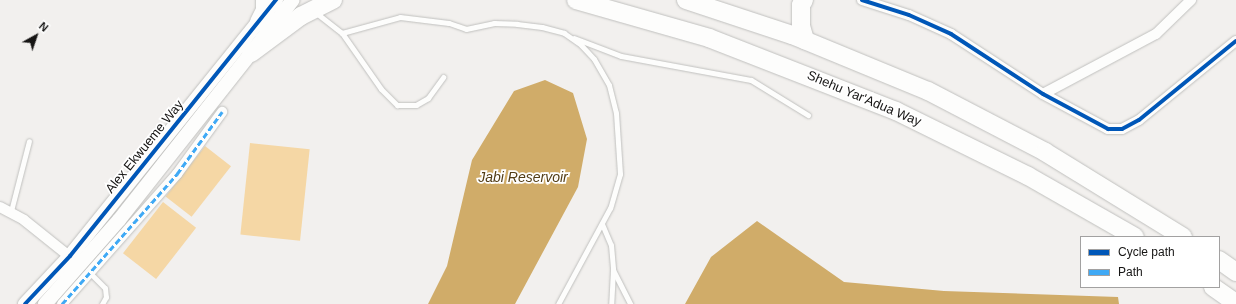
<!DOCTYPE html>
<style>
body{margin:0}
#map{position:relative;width:1236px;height:304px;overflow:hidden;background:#f2f0ee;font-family:Helvetica,sans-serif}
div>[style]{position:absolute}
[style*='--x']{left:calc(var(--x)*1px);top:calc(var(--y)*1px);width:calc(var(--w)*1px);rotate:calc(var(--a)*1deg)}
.green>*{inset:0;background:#f5d7a5;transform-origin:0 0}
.water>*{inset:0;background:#d0ac69}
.roads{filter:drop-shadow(0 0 1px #c0c0be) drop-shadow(0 0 1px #c0c0be)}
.lane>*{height:5px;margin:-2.5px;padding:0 2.5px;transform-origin:2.5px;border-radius:2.5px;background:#fdfdfc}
.street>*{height:10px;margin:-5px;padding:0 5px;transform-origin:5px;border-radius:5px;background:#fdfdfc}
.secondary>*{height:14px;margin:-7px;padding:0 7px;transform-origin:7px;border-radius:7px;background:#fdfdfc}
.highway>*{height:18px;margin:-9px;padding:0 9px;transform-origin:9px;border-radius:9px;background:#fdfdfc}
.quiet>*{height:3px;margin-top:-1.5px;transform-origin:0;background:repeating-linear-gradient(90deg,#3fa9f5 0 6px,transparent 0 9px)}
.cycleway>*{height:4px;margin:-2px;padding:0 2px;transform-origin:2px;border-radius:2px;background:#0057b8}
span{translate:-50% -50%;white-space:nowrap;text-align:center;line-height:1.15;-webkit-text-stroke:3.5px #fff;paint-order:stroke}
.street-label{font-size:13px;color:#161514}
.water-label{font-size:14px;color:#533e17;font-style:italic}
.legend{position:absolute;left:1080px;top:236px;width:140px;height:52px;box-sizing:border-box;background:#fff;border:1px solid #a2a1a1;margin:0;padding:5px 7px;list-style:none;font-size:12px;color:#161514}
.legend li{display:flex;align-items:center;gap:8px;height:20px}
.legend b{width:20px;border:1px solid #a2a1a1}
.north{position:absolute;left:16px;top:16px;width:40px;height:40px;-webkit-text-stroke:3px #fff;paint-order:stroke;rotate:40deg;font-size:11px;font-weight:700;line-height:16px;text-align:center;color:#161514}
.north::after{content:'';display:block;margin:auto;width:14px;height:18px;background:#161514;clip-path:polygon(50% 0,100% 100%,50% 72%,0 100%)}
</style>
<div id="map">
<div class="green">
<i style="left:250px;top:143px;width:60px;height:92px;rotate:6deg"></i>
<i style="left:205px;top:146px;width:33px;height:64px;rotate:38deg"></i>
<i style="left:163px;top:202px;width:42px;height:65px;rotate:38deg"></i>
</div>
<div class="water">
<i style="clip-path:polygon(545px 80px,573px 93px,587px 139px,578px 187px,515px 304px,428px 304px,447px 266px,472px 160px,514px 91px)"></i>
<i style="clip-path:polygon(757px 221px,844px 282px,944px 291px,1118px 297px,1119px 304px,685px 304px,711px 257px)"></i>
</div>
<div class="roads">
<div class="lane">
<i style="--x:315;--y:12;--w:34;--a:38"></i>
<i style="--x:342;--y:33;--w:68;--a:55.1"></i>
<i style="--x:381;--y:89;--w:23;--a:45"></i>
<i style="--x:397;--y:105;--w:19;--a:0"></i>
<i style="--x:416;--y:105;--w:14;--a:-30"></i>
<i style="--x:428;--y:98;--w:26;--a:-54"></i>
<i style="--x:342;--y:33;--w:60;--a:-15.4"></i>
<i style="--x:400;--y:17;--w:49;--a:7"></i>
<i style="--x:449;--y:23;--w:18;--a:19"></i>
<i style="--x:466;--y:29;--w:29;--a:-12"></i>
<i style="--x:494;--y:23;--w:23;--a:2"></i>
<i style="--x:517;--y:24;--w:25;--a:7"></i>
<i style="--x:542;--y:27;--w:23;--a:15"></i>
<i style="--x:564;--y:33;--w:21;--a:35"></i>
<i style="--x:581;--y:45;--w:19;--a:47"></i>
<i style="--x:594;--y:59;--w:30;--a:60"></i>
<i style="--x:609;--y:85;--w:29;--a:76"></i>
<i style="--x:616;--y:113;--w:61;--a:86.2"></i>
<i style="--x:620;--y:174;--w:35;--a:106"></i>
<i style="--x:610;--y:208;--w:109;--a:118.4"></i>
<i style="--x:574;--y:38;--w:50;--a:21"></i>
<i style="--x:621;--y:56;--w:132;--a:10.5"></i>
<i style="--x:751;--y:80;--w:67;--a:31.6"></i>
<i style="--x:11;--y:211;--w:72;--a:-75.6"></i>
<i style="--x:602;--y:224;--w:23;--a:67"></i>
<i style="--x:611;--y:245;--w:25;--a:85"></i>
<i style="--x:613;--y:270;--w:34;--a:93"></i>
<i style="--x:613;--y:270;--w:38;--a:63"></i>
<i style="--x:88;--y:271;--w:24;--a:45"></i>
<i style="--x:105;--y:288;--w:9;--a:84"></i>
<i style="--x:106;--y:297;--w:8;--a:120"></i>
</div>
<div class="street">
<i style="--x:862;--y:0;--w:49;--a:17.7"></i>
<i style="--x:909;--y:15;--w:46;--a:24.3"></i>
<i style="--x:951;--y:34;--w:110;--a:33.1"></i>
<i style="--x:1043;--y:94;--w:74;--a:28.3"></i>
<i style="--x:1108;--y:129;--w:14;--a:0"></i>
<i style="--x:1122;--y:129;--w:19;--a:-28"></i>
<i style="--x:1139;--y:120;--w:125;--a:-39.2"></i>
<i style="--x:1043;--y:94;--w:128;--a:-28"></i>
<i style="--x:1156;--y:34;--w:49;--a:-44.2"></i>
<i style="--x:0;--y:207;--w:27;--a:28"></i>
<i style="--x:24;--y:220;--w:64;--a:38.7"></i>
<i style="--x:62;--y:304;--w:174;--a:-48.5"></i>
<i style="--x:177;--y:174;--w:77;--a:-54"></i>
</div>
<div class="secondary">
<i style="--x:25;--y:304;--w:66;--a:-46.8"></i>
<i style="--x:70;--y:256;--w:329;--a:-51.2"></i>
<i style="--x:45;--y:304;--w:112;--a:-48.6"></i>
<i style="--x:119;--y:220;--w:280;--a:-51.7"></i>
</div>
<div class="highway">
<i style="--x:576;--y:0;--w:138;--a:15.9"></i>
<i style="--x:709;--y:38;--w:201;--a:21.3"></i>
<i style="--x:896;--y:111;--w:147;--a:26.2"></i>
<i style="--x:1028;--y:176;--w:123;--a:29.7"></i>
<i style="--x:686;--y:0;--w:112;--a:18.3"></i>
<i style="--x:792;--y:35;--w:147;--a:22.4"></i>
<i style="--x:928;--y:91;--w:132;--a:27.5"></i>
<i style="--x:1045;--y:152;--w:162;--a:31.6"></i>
<i style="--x:804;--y:0;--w:6;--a:121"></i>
<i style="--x:801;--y:5;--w:21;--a:90"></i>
<i style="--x:801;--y:26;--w:15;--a:74"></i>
<i style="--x:259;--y:22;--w:13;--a:-63"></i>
<i style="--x:265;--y:10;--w:10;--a:-90"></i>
<i style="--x:251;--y:53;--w:62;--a:-36.5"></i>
<i style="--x:301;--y:16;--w:36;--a:-27"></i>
<i style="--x:1219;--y:260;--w:21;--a:35"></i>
<i style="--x:1213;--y:287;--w:28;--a:35"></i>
</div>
</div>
<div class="quiet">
<i style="--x:62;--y:304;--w:174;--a:-48.5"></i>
<i style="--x:177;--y:174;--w:77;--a:-54"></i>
</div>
<div class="cycleway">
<i style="--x:862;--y:0;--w:49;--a:17.7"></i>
<i style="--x:909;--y:15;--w:46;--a:24.3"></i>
<i style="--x:951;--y:34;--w:110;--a:33.1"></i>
<i style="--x:1043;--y:94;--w:74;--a:28.3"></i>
<i style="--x:1108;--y:129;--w:14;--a:0"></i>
<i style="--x:1122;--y:129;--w:19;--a:-28"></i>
<i style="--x:1139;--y:120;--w:125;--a:-39.2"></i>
<i style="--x:25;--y:304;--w:66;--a:-46.8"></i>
<i style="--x:70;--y:256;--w:329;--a:-51.2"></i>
</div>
<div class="street-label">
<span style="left:864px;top:99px;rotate:23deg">Shehu Yar'Adua Way</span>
<span style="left:145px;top:147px;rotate:-51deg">Alex Ekwueme Way</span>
</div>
<div class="water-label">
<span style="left:523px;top:177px">Jabi Reservoir</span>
</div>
<ul class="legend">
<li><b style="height:5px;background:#0057b8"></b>Cycle path</li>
<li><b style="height:5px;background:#3fa9f5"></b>Path</li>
</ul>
<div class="north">N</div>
</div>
